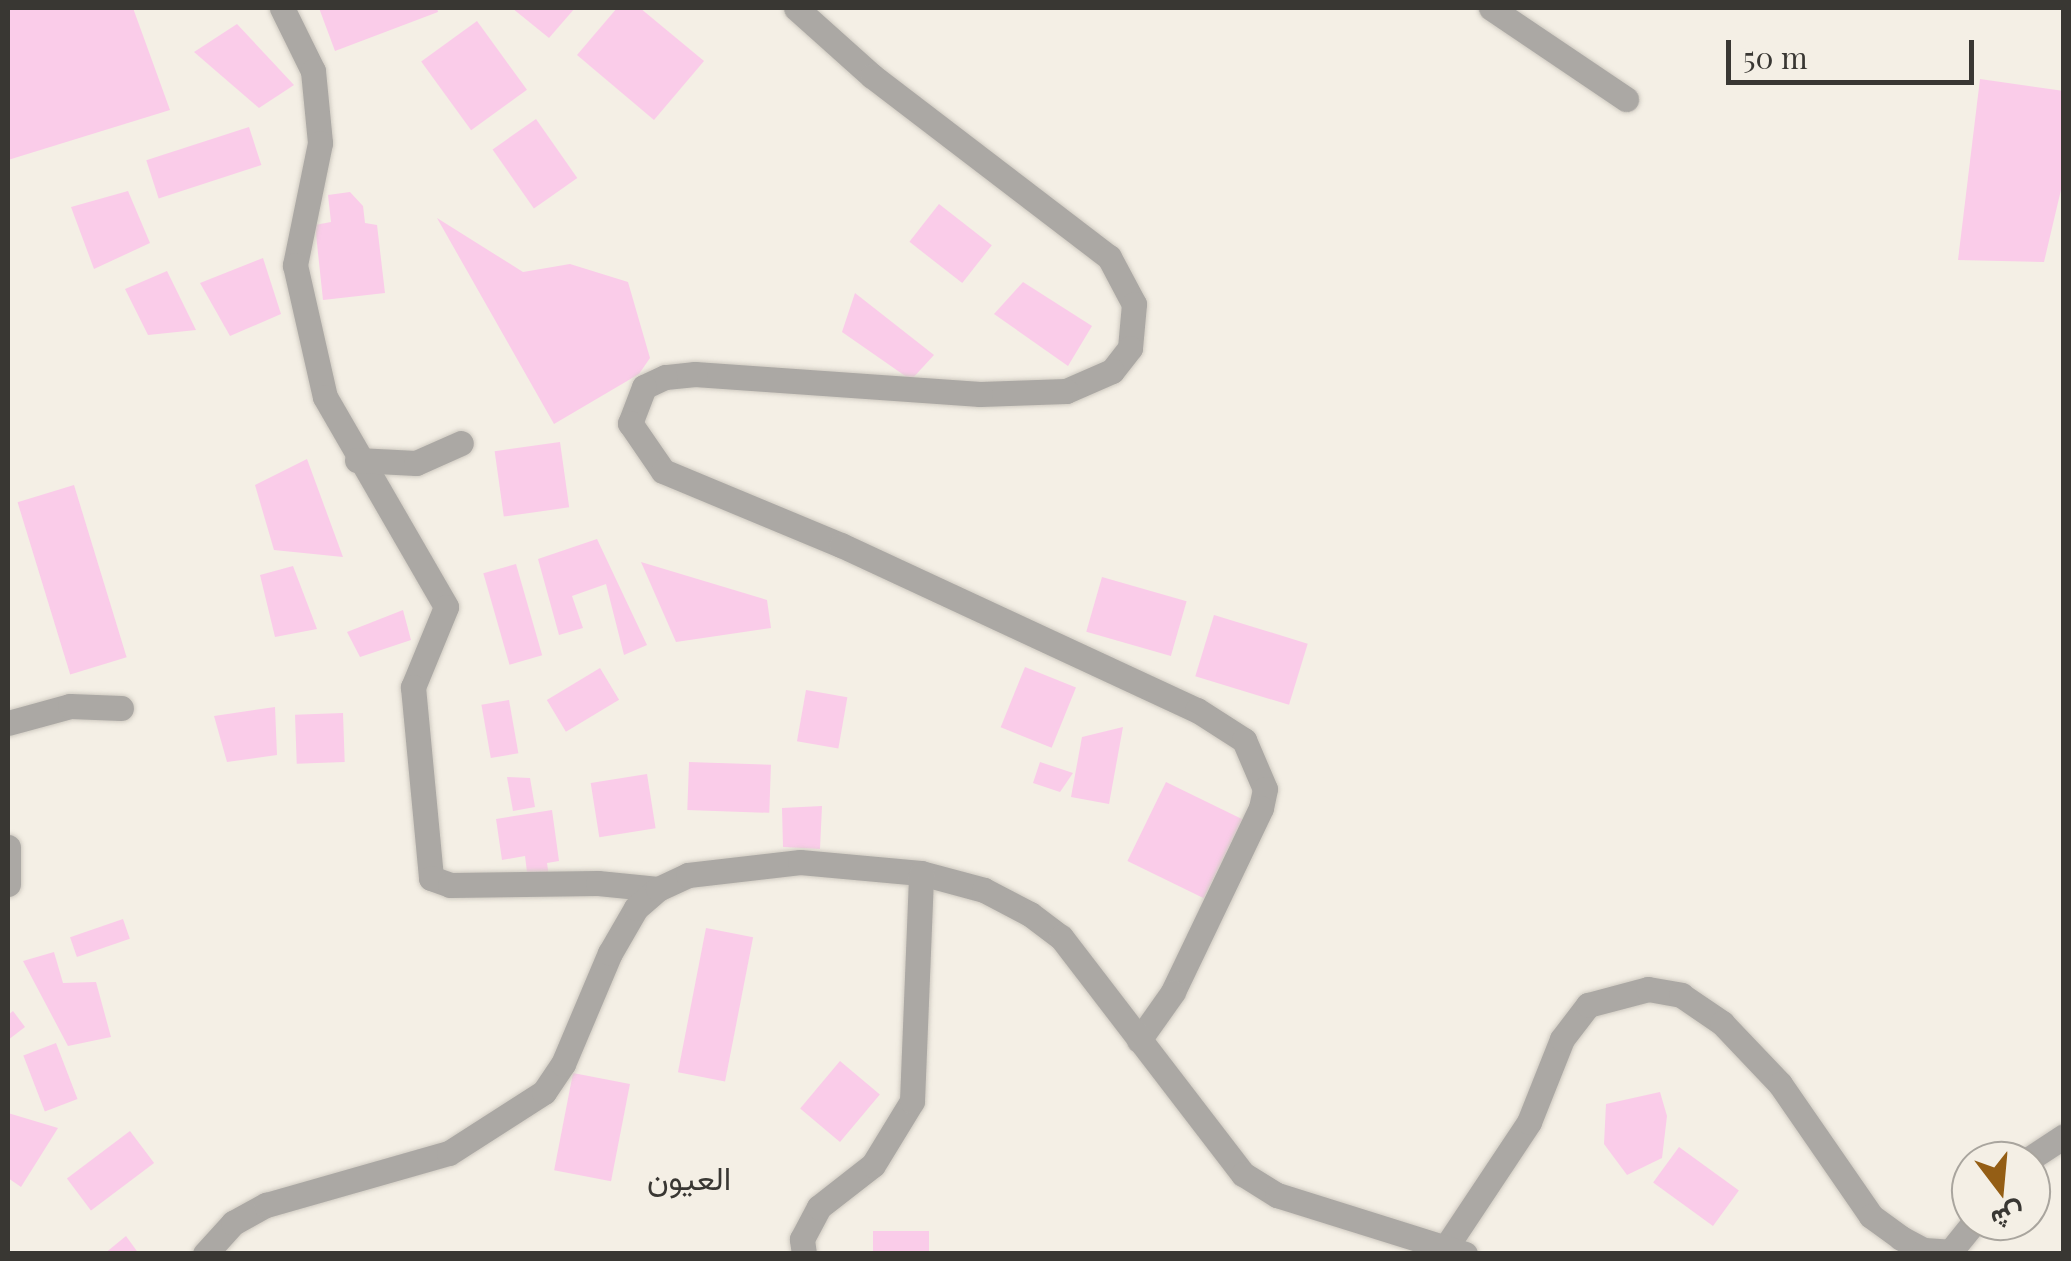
<!DOCTYPE html>
<meta charset="utf-8">
<style>
body{margin:0}
#map{position:relative;width:2071px;height:1261px;overflow:hidden;background:#f4efe5;font-family:"Playfair Display",Vazirmatn,serif}
div>[style]{position:absolute}
[style*='--x']{left:calc(var(--x)*1px);top:calc(var(--y)*1px);width:calc(var(--w)*1px);rotate:calc(var(--a)*1deg)}
.building>*{inset:0;background:#facce9;transform-origin:0 0}
.roads{filter:drop-shadow(0 0 2px #cfcac1) drop-shadow(0 0 2px #cfcac1)}
.minor>*{height:25px;margin:-12.5px;padding:0 12.5px;transform-origin:12.5px;border-radius:12.5px;background:#aba8a4}
span{translate:-50% -50%;white-space:nowrap;text-align:center;line-height:1.15;-webkit-text-stroke:8px #f4efe5;paint-order:stroke}
.quarter-label{font-size:32px;color:#393733}
.frame{position:absolute;inset:0;border:10px solid #393733;pointer-events:none}
.north{position:absolute;left:1951px;top:1141px;width:100px;height:100px;box-sizing:border-box;background:#f4efe5;border:2px solid #a9a59e;border-radius:50%;rotate:164deg;font-size:28px;font-weight:700;line-height:40px;text-align:center;color:#393733}
.north::after{content:'';display:block;margin:auto;width:35px;height:45px;background:#945e15;clip-path:polygon(50% 0,100% 100%,50% 72%,0 100%)}
.scale{position:absolute;left:1726px;top:40px;width:248px;height:45px;box-sizing:border-box;border:5px solid #393733;border-top:0;padding-left:12px;font-size:30px;line-height:35px;white-space:nowrap;color:#393733;-webkit-text-stroke:8px #f4efe5;paint-order:stroke}
</style>
<div id="map">
<div class="building">
<i style="clip-path:polygon(8px 8px,133px 8px,170px 110px,8px 160px)"></i>
<i style="clip-path:polygon(319px 8px,437px 8px,438px 12px,335px 51px)"></i>
<i style="clip-path:polygon(512px 8px,575px 8px,549px 38px)"></i>
<i style="clip-path:polygon(617px 8px,640px 8px,704px 61px,654px 120px,577px 55px)"></i>
<i style="left:477px;top:21px;width:85px;height:69px;rotate:54deg"></i>
<i style="clip-path:polygon(237px 24px,294px 85px,259px 108px,194px 52px)"></i>
<i style="clip-path:polygon(1980px 79px,2064px 91px,2064px 177px,2044px 262px,1958px 260px)"></i>
<i style="left:536px;top:119px;width:72px;height:53px;rotate:55deg"></i>
<i style="left:249px;top:127px;width:40px;height:108px;rotate:72deg"></i>
<i style="clip-path:polygon(128px 191px,150px 243px,94px 269px,71px 207px)"></i>
<i style="clip-path:polygon(350px 192px,363px 206px,365px 223px,377px 225px,385px 293px,323px 300px,315px 225px,331px 222px,328px 195px)"></i>
<i style="left:939px;top:204px;width:67px;height:48px;rotate:38deg"></i>
<i style="clip-path:polygon(437px 218px,523px 272px,570px 264px,628px 282px,650px 358px,639px 374px,554px 424px)"></i>
<i style="clip-path:polygon(263px 258px,281px 314px,230px 336px,200px 283px)"></i>
<i style="clip-path:polygon(167px 271px,196px 330px,148px 335px,125px 289px)"></i>
<i style="clip-path:polygon(1023px 282px,1092px 326px,1068px 366px,994px 314px)"></i>
<i style="clip-path:polygon(855px 293px,934px 355px,911px 380px,842px 332px)"></i>
<i style="left:560px;top:442px;width:66px;height:66px;rotate:82deg"></i>
<i style="clip-path:polygon(307px 459px,343px 557px,274px 550px,255px 485px)"></i>
<i style="left:74px;top:485px;width:180px;height:59px;rotate:73deg"></i>
<i style="clip-path:polygon(597px 539px,647px 645px,624px 655px,606px 584px,572px 596px,583px 628px,559px 635px,538px 559px)"></i>
<i style="clip-path:polygon(641px 562px,767px 600px,771px 628px,676px 642px)"></i>
<i style="left:516px;top:564px;width:95px;height:34px;rotate:74deg"></i>
<i style="clip-path:polygon(293px 566px,317px 629px,275px 637px,260px 575px)"></i>
<i style="left:1102px;top:577px;width:88px;height:57px;rotate:16deg"></i>
<i style="clip-path:polygon(403px 610px,411px 640px,360px 657px,347px 632px)"></i>
<i style="left:1214px;top:615px;width:98px;height:64px;rotate:17deg"></i>
<i style="left:1025px;top:667px;width:55px;height:65px;rotate:22deg"></i>
<i style="left:600px;top:668px;width:37px;height:62px;rotate:59deg"></i>
<i style="left:806px;top:690px;width:42px;height:52px;rotate:10deg"></i>
<i style="left:509px;top:700px;width:54px;height:28px;rotate:80deg"></i>
<i style="clip-path:polygon(275px 707px,277px 755px,227px 762px,214px 716px)"></i>
<i style="left:343px;top:713px;width:49px;height:48px;rotate:88deg"></i>
<i style="clip-path:polygon(1123px 727px,1109px 804px,1071px 797px,1082px 737px)"></i>
<i style="left:689px;top:762px;width:82px;height:48px;rotate:2deg"></i>
<i style="clip-path:polygon(1040px 762px,1073px 773px,1060px 792px,1033px 783px)"></i>
<i style="left:647px;top:774px;width:55px;height:57px;rotate:81deg"></i>
<i style="clip-path:polygon(507px 777px,530px 778px,535px 807px,513px 811px)"></i>
<i style="left:1166px;top:782px;width:85px;height:88px;rotate:26deg"></i>
<i style="clip-path:polygon(822px 806px,820px 849px,783px 847px,782px 808px)"></i>
<i style="clip-path:polygon(552px 810px,559px 861px,547px 863px,549px 877px,528px 880px,525px 856px,502px 860px,496px 819px)"></i>
<i style="left:123px;top:919px;width:21px;height:56px;rotate:71deg"></i>
<i style="left:706px;top:928px;width:48px;height:147px;rotate:11deg"></i>
<i style="clip-path:polygon(54px 952px,63px 983px,96px 982px,111px 1037px,68px 1046px,23px 961px)"></i>
<i style="clip-path:polygon(13px 1011px,25px 1027px,8px 1040px,8px 1015px)"></i>
<i style="left:56px;top:1043px;width:60px;height:35px;rotate:69deg"></i>
<i style="left:840px;top:1061px;width:52px;height:62px;rotate:40deg"></i>
<i style="left:573px;top:1073px;width:58px;height:99px;rotate:11deg"></i>
<i style="clip-path:polygon(1660px 1092px,1667px 1116px,1662px 1158px,1627px 1175px,1604px 1144px,1606px 1104px)"></i>
<i style="clip-path:polygon(8px 1113px,58px 1128px,21px 1187px,8px 1178px)"></i>
<i style="left:130px;top:1131px;width:40px;height:79px;rotate:53deg"></i>
<i style="left:1679px;top:1147px;width:74px;height:44px;rotate:36deg"></i>
<i style="left:873px;top:1231px;width:56px;height:23px"></i>
<i style="clip-path:polygon(126px 1236px,139px 1254px,104px 1254px)"></i>
</div>
<div class="roads">
<div class="minor">
<i style="--x:282;--y:8;--w:70;--a:63.8"></i>
<i style="--x:313;--y:71;--w:72;--a:84.4"></i>
<i style="--x:320;--y:143;--w:125;--a:101.6"></i>
<i style="--x:295;--y:265;--w:135;--a:77.2"></i>
<i style="--x:325;--y:397;--w:242;--a:60"></i>
<i style="--x:446;--y:607;--w:87;--a:112.4"></i>
<i style="--x:413;--y:687;--w:192;--a:84.6"></i>
<i style="--x:431;--y:878;--w:20;--a:20"></i>
<i style="--x:450;--y:885;--w:148;--a:-0.8"></i>
<i style="--x:598;--y:883;--w:60;--a:5.7"></i>
<i style="--x:796;--y:8;--w:102;--a:41.8"></i>
<i style="--x:872;--y:76;--w:298;--a:37.4"></i>
<i style="--x:1109;--y:257;--w:53;--a:62"></i>
<i style="--x:1134;--y:304;--w:44;--a:95.2"></i>
<i style="--x:1130;--y:348;--w:29;--a:128"></i>
<i style="--x:1112;--y:371;--w:50;--a:156.5"></i>
<i style="--x:1066;--y:391;--w:86;--a:178"></i>
<i style="--x:980;--y:394;--w:286;--a:-176"></i>
<i style="--x:695;--y:374;--w:30;--a:174"></i>
<i style="--x:665;--y:377;--w:23;--a:155"></i>
<i style="--x:644;--y:387;--w:39;--a:111"></i>
<i style="--x:630;--y:423;--w:58;--a:55.5"></i>
<i style="--x:663;--y:471;--w:193;--a:22.6"></i>
<i style="--x:841;--y:545;--w:392;--a:24.9"></i>
<i style="--x:1197;--y:710;--w:56;--a:32.6"></i>
<i style="--x:1244;--y:740;--w:53;--a:66.8"></i>
<i style="--x:1265;--y:789;--w:19;--a:102"></i>
<i style="--x:1261;--y:808;--w:204;--a:115.6"></i>
<i style="--x:1173;--y:992;--w:59;--a:125.3"></i>
<i style="--x:1491;--y:8;--w:163;--a:34"></i>
<i style="--x:357;--y:460;--w:59;--a:2.9"></i>
<i style="--x:416;--y:463;--w:49;--a:-24"></i>
<i style="--x:8;--y:723;--w:64;--a:-15.3"></i>
<i style="--x:70;--y:706;--w:51;--a:2.2"></i>
<i style="--x:8;--y:847;--w:37;--a:90"></i>
<i style="--x:2026;--y:1161;--w:45;--a:-33.3"></i>
<i style="--x:1446;--y:1247;--w:150;--a:-56.4"></i>
<i style="--x:1529;--y:1122;--w:89;--a:-68.3"></i>
<i style="--x:1562;--y:1039;--w:43;--a:-52.6"></i>
<i style="--x:1588;--y:1005;--w:62;--a:-14.9"></i>
<i style="--x:1648;--y:989;--w:34;--a:10"></i>
<i style="--x:1681;--y:995;--w:50;--a:34.3"></i>
<i style="--x:1722;--y:1023;--w:84;--a:46.4"></i>
<i style="--x:1780;--y:1084;--w:160;--a:55.4"></i>
<i style="--x:1871;--y:1216;--w:37;--a:36"></i>
<i style="--x:1901;--y:1238;--w:26;--a:28"></i>
<i style="--x:1924;--y:1250;--w:26;--a:4"></i>
<i style="--x:1950;--y:1252;--w:40;--a:-51"></i>
<i style="--x:205;--y:1254;--w:42;--a:-47.9"></i>
<i style="--x:233;--y:1223;--w:38;--a:-29"></i>
<i style="--x:266;--y:1205;--w:190;--a:-15.9"></i>
<i style="--x:449;--y:1153;--w:113;--a:-32.7"></i>
<i style="--x:544;--y:1092;--w:34;--a:-56"></i>
<i style="--x:563;--y:1064;--w:121;--a:-67.1"></i>
<i style="--x:610;--y:953;--w:52;--a:-60"></i>
<i style="--x:636;--y:908;--w:29;--a:-41"></i>
<i style="--x:658;--y:889;--w:33;--a:-25"></i>
<i style="--x:688;--y:875;--w:113;--a:-6.6"></i>
<i style="--x:800;--y:862;--w:121;--a:5.2"></i>
<i style="--x:921;--y:873;--w:65;--a:15.1"></i>
<i style="--x:984;--y:890;--w:52;--a:27.6"></i>
<i style="--x:1030;--y:914;--w:39;--a:37"></i>
<i style="--x:1061;--y:937;--w:299;--a:52.5"></i>
<i style="--x:1243;--y:1174;--w:40;--a:32"></i>
<i style="--x:1277;--y:1195;--w:197;--a:17.4"></i>
<i style="--x:804;--y:1254;--w:15;--a:-98"></i>
<i style="--x:802;--y:1239;--w:36;--a:-62"></i>
<i style="--x:819;--y:1207;--w:68;--a:-37.9"></i>
<i style="--x:873;--y:1165;--w:75;--a:-58.6"></i>
<i style="--x:912;--y:1101;--w:228;--a:-87.7"></i>
</div>
</div>
<div class="quarter-label">
<span style="left:689px;top:1177px">العيون</span>
</div>
<div class="frame"></div>
<div class="north">ش</div>
<div class="scale">50 m</div>
</div>
